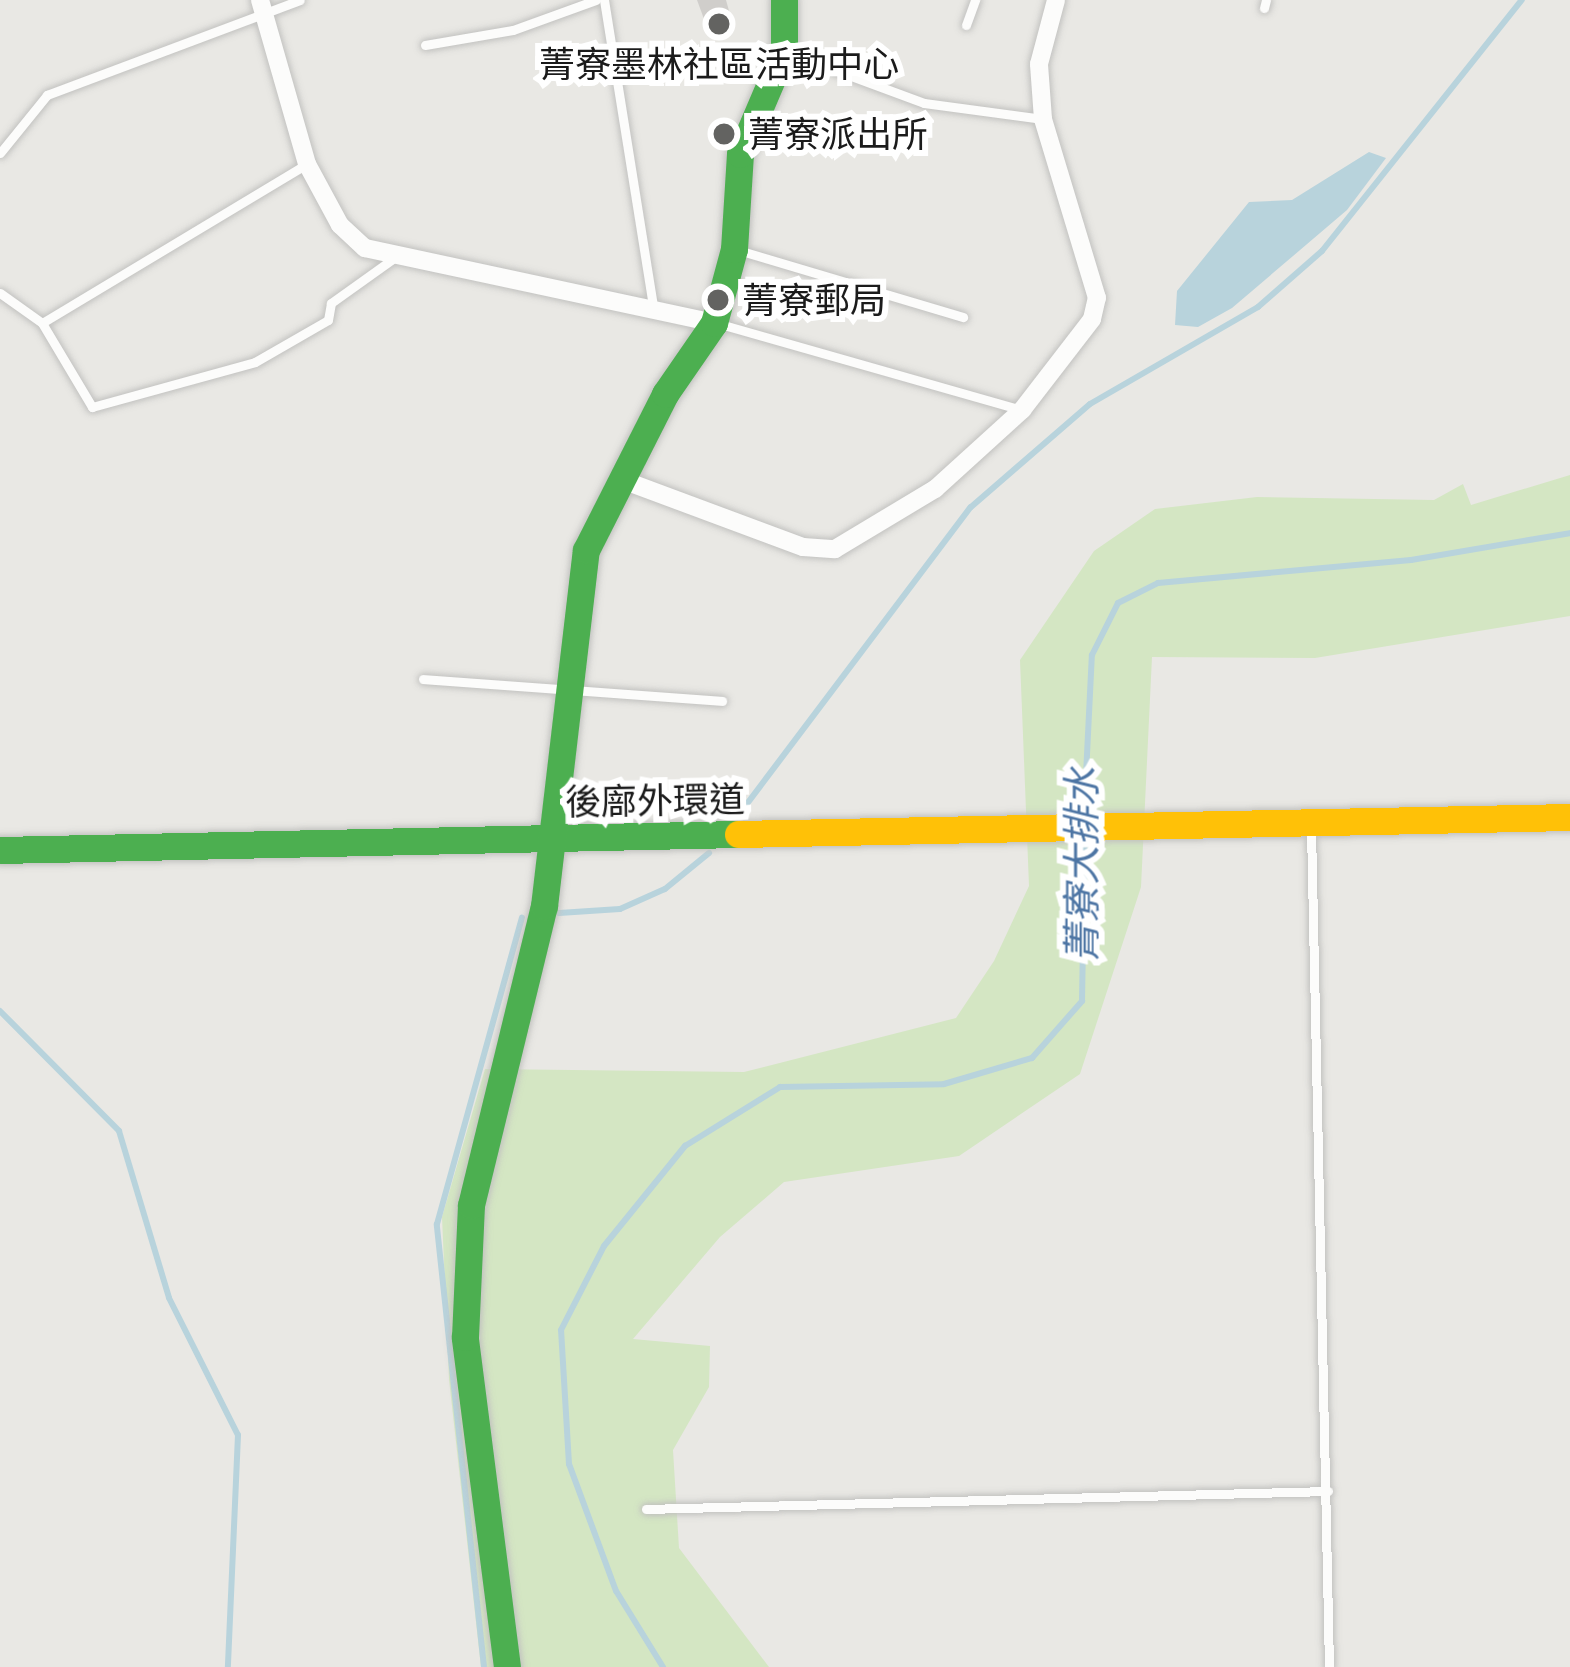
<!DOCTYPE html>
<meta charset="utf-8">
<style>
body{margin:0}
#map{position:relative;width:1570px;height:1667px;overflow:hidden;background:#e9e8e4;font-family:"Titillium Web","Noto Sans TC",sans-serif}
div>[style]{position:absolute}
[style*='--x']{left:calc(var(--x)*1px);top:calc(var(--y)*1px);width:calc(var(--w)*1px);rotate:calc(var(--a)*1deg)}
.grass>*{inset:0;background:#d4e6c3}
.water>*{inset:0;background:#b8d3dc}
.stream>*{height:6px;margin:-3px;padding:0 3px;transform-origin:3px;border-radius:3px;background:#b8d3dc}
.building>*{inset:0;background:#d0cecb}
.roads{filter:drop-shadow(0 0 3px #c2c2c0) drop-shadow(0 0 3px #c2c2c0)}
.lane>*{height:9px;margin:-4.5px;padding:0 4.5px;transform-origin:4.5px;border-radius:4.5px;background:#fcfcfb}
.street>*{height:18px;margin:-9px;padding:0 9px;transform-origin:9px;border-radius:9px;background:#fcfcfb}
.fast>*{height:27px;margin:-13.5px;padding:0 13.5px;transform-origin:13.5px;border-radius:13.5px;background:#4caf50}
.slow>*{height:27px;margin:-13.5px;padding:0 13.5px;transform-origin:13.5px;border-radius:13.5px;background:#ffc107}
.dots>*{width:33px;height:33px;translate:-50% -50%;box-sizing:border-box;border:6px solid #fff;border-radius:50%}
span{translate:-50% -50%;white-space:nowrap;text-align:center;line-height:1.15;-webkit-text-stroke:12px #fff;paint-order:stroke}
.poi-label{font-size:36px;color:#1b1b1b}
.left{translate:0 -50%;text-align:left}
.street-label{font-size:36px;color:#1b1b1b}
.water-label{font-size:39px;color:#4d75a4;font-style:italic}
</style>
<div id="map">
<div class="grass">
<i style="clip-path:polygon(1570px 475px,1570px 616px,1315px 658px,1152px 657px,1141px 887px,1080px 1074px,959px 1156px,784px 1182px,720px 1237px,633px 1339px,710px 1346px,709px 1387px,673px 1450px,679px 1548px,769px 1667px,481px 1667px,449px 1379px,442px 1217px,485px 1069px,744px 1072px,956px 1018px,994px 961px,1029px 886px,1020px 660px,1094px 551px,1155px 509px,1257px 497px,1434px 500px,1463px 484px,1471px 505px)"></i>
</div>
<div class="water">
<i style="clip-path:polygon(1369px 152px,1386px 158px,1347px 210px,1232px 308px,1198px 327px,1175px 325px,1177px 291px,1249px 202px,1292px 200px)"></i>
</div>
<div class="stream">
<i style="--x:1084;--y:816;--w:161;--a:-87.2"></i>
<i style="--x:1092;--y:655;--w:58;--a:-63.4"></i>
<i style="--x:1118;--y:603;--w:45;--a:-26.6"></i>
<i style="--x:1158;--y:583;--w:254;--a:-5.2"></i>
<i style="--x:1411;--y:560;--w:161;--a:-9.6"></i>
<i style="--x:737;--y:817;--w:388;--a:-53"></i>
<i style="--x:971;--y:507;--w:157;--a:-40.9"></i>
<i style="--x:1090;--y:404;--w:194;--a:-30"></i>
<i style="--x:1258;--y:307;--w:85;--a:-41.2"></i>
<i style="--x:1322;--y:251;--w:321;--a:-51.5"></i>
<i style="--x:559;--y:913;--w:61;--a:-3.8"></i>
<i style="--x:620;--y:909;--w:49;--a:-24"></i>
<i style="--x:665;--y:889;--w:57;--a:-39.3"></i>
<i style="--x:0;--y:1011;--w:169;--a:45.2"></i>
<i style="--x:119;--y:1131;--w:174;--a:73.3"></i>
<i style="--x:169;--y:1298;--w:153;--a:63.3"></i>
<i style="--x:238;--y:1435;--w:232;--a:92.5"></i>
<i style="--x:484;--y:1667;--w:445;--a:-96.1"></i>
<i style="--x:437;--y:1224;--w:318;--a:-74.5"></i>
<i style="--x:663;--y:1667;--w:89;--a:-121.7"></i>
<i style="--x:616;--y:1591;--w:135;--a:-110.3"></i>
<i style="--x:569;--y:1464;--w:134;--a:-93.4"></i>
<i style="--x:561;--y:1330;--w:94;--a:-62.9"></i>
<i style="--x:604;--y:1246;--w:129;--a:-51"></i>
<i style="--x:685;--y:1146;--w:112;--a:-31.8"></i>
<i style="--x:780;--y:1087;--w:164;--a:-1"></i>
<i style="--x:944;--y:1084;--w:92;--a:-16.5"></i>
<i style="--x:1032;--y:1058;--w:76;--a:-48.7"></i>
<i style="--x:1082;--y:1001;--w:165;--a:-89"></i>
</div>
<div class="building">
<i style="clip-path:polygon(697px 0,726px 0,734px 29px,711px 38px)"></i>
</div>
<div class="roads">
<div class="lane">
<i style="--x:604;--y:0;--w:311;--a:80.9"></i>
<i style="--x:1264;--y:8;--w:8;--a:-76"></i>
<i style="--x:966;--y:25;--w:27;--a:-70"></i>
<i style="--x:425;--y:45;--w:89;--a:-9.7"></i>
<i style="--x:513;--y:30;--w:88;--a:-19.9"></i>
<i style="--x:789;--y:53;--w:144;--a:20.3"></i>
<i style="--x:924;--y:103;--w:120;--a:7.7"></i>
<i style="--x:0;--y:153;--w:75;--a:-51"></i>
<i style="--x:47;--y:95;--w:270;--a:-20.6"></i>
<i style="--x:738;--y:250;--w:235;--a:16.6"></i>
<i style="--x:0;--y:293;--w:52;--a:35.5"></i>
<i style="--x:42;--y:323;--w:98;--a:59.2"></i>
<i style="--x:92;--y:407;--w:169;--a:-15.4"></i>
<i style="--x:255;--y:362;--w:84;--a:-29.9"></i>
<i style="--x:328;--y:320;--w:17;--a:-80"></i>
<i style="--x:331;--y:303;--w:77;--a:-35.5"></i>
<i style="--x:42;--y:323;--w:309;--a:-31"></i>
<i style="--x:720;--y:324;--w:313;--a:15.9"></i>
<i style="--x:423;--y:679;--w:300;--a:4.2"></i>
<i style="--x:1311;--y:828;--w:839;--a:88.77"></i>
<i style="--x:646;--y:1509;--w:682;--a:-1.51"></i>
</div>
<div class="street">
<i style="--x:260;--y:0;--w:171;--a:74"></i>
<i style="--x:307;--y:164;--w:69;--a:61.6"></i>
<i style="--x:340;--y:225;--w:34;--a:43"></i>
<i style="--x:365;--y:248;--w:357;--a:12.1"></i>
<i style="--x:620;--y:479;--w:195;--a:20.4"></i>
<i style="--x:803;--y:547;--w:32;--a:4"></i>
<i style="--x:835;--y:549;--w:117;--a:-31"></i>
<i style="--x:935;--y:489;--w:118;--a:-42.2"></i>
<i style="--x:1022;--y:410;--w:115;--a:-52.4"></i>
<i style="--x:1092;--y:319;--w:22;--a:-77"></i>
<i style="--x:1097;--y:298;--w:187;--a:-106.8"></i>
<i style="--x:1043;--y:119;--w:55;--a:-94.2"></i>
<i style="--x:1039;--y:64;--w:66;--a:-75.1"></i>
</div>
<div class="fast">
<i style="--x:0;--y:850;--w:738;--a:-1.24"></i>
<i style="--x:507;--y:1667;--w:333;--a:-97.3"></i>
<i style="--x:465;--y:1337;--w:132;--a:-87.4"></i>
<i style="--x:471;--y:1205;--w:308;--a:-76.3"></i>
<i style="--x:544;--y:906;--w:358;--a:-83.3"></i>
<i style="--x:586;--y:550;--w:175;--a:-63.1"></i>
<i style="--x:665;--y:394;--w:86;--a:-55.4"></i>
<i style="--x:714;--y:323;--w:77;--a:-74.9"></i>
<i style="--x:734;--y:249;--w:95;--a:-86.4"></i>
<i style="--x:740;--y:154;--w:112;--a:-66.9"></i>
<i style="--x:784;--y:51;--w:51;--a:-90"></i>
</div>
<div class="slow">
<i style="--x:738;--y:834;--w:832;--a:-1.17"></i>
</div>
</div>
<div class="dots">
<i style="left:719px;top:24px;background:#636361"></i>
<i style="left:724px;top:134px;background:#636361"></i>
<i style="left:718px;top:300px;background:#636361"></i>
</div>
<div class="poi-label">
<span style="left:719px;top:64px">菁寮墨林社區活動中心</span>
<span class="left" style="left:748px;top:134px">菁寮派出所</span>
<span class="left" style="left:742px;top:300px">菁寮郵局</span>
</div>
<div class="street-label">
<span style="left:655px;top:800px;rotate:-1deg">後廍外環道</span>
</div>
<div class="water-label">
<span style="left:1082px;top:865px;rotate:-90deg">菁寮大排水</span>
</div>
</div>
